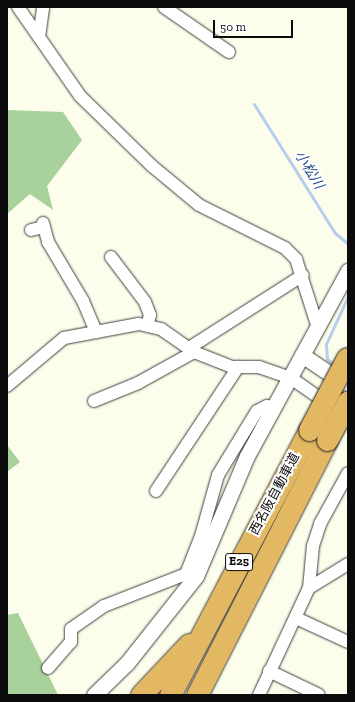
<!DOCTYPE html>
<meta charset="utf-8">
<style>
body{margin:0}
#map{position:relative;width:355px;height:702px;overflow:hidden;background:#fdfdeb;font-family:"Zilla Slab","Noto Sans JP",serif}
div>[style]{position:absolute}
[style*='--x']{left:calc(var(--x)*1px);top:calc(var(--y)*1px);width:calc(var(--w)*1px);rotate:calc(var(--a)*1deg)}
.forest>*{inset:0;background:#a8d19b}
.stream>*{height:3px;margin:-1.5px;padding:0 1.5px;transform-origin:1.5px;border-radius:1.5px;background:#b6ceee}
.roads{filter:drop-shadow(0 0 1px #3e3e3e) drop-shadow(0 0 1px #3e3e3e)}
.minor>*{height:12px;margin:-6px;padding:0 6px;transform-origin:6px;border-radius:6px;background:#fff}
.tertiary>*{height:15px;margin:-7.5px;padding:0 7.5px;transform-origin:7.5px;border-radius:7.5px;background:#fff}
.motorway>*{height:21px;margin:-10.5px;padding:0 10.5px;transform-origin:10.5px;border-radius:10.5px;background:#e3b863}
.bridges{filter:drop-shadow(0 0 1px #1c1c1c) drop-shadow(0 0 1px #1c1c1c)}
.motorway-bridge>*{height:21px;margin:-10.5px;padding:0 10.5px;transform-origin:10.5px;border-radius:10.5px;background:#e3b863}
span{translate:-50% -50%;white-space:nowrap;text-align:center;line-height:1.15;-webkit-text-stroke:4px #fff;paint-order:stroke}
.shield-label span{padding:1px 3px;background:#fff;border:1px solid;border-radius:3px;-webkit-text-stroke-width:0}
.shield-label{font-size:12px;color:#0b0b0b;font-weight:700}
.street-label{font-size:13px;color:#0b0b0b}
.water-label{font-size:14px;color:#244a8d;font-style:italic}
.frame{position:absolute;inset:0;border:8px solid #0b0b0b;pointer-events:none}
.scale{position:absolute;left:213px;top:20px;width:80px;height:18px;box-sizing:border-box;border:2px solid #0b0b0b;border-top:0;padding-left:5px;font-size:12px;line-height:14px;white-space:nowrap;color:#0b0b0b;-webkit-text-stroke:3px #fff;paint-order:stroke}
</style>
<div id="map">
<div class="forest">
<i style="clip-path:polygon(7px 110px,63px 112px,82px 140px,47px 186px,53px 210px,30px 194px,7px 214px)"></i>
<i style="clip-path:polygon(7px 445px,20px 462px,7px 472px)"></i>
<i style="clip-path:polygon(18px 613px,58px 695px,7px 695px,7px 615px)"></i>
</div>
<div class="stream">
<i style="--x:254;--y:104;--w:152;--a:57.9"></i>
<i style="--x:335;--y:233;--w:17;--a:40"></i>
<i style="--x:335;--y:365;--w:10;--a:-143"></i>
<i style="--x:327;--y:359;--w:15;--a:-94"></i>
<i style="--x:326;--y:344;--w:53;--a:-65.4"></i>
</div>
<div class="roads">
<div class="minor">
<i style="--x:18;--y:7;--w:108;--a:55.1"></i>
<i style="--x:80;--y:96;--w:100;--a:44.2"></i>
<i style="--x:152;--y:166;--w:61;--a:39.7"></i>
<i style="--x:199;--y:205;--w:96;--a:26.6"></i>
<i style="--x:285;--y:248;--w:16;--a:45"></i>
<i style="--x:296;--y:259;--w:69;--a:72.3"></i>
<i style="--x:164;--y:7;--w:79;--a:34.7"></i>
<i style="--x:39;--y:37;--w:30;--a:-82"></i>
<i style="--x:43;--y:223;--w:20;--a:75"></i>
<i style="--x:48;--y:242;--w:69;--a:59.3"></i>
<i style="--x:83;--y:301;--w:34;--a:67"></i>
<i style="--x:31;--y:230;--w:13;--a:-13"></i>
<i style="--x:111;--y:257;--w:56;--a:52.9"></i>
<i style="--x:145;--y:302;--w:14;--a:69"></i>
<i style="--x:150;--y:315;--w:11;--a:105"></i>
<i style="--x:189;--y:348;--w:135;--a:-32.6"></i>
<i style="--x:7;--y:386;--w:75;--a:-40.1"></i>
<i style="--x:64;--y:338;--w:76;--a:-10.6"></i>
<i style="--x:139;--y:324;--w:23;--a:13"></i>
<i style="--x:161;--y:329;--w:40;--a:34.9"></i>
<i style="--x:194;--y:352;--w:41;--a:21.5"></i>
<i style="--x:232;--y:367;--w:27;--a:0"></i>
<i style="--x:259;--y:367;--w:34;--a:19"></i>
<i style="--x:291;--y:378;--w:45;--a:35.1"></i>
<i style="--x:94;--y:401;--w:48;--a:-22.2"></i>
<i style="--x:138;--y:383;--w:64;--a:-29"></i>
<i style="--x:156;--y:491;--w:149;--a:-56.5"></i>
<i style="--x:309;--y:588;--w:46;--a:-31.6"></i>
<i style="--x:296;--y:618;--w:57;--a:24.8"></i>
<i style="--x:48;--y:668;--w:35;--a:-49"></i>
<i style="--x:71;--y:642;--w:13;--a:-90"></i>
<i style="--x:71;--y:629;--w:40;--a:-34.9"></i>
<i style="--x:104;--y:606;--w:88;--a:-21.3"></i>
<i style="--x:186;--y:574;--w:41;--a:-68.5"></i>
<i style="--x:201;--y:536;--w:63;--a:-74.4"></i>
<i style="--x:218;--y:475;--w:75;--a:-58.6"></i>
<i style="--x:257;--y:411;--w:11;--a:-27"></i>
<i style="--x:267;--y:406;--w:8;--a:23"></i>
<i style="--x:269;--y:671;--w:55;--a:25.6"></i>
<i style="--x:259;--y:695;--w:118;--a:-65"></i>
<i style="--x:309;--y:588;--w:42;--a:-84.6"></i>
<i style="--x:313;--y:546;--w:23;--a:-72"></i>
<i style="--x:320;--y:524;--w:58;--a:-61.2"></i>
</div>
<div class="tertiary">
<i style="--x:302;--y:355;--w:55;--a:34"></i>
<i style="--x:94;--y:695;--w:46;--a:-44.1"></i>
<i style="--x:127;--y:663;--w:111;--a:-51.6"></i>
<i style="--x:196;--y:576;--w:130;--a:-67"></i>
<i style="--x:247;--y:456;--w:211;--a:-61.4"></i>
</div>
<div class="motorway">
<i style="--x:141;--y:695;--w:70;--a:-46.7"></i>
<i style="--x:170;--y:695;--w:299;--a:-62.3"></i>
<i style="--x:197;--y:695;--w:286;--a:-63"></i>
</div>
</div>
<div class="bridges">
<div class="motorway-bridge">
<i style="--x:309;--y:430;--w:81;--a:-62.2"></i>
<i style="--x:327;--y:440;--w:44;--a:-61.7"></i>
</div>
</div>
<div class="shield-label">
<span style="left:239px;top:562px">E25</span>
</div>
<div class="street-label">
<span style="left:275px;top:494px;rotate:-62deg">西名阪自動車道</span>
</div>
<div class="water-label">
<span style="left:309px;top:170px;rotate:58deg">小松川</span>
</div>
<div class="frame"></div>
<div class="scale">50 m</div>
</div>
